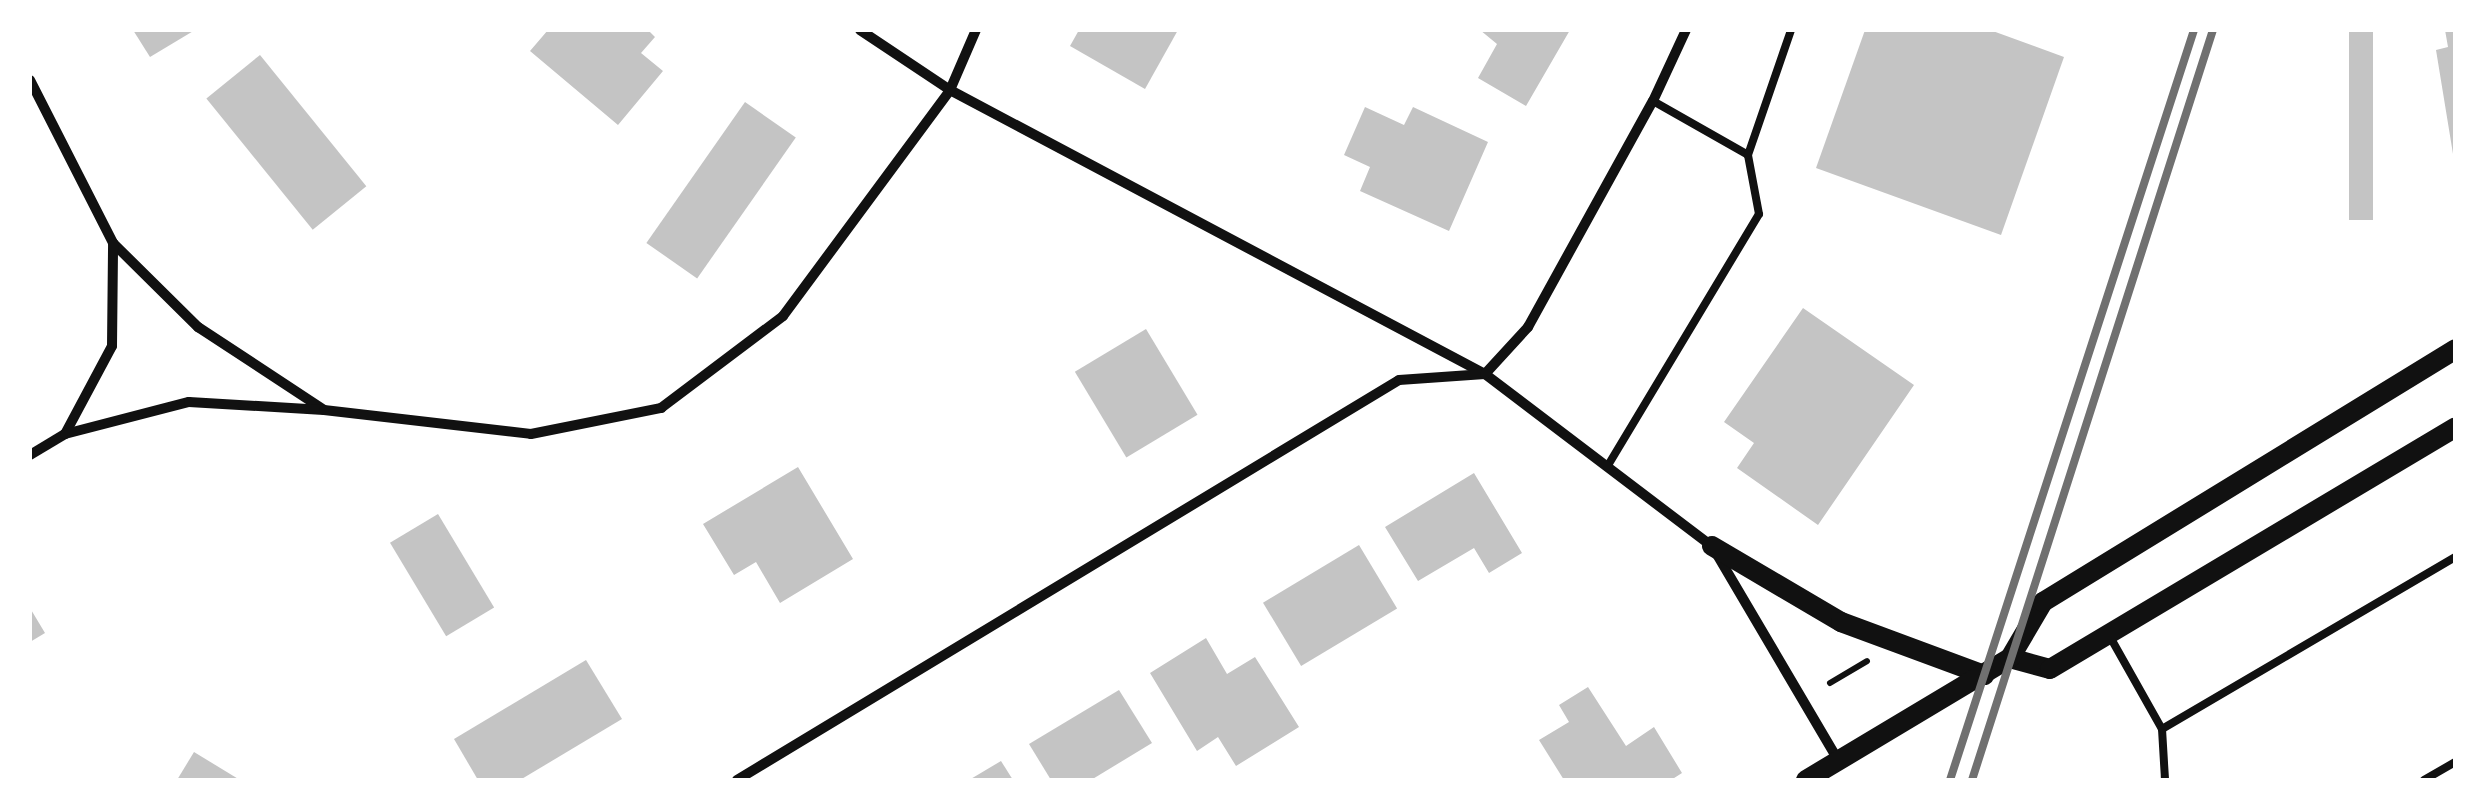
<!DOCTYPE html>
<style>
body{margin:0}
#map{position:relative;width:2485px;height:810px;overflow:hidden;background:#fff;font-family:Inter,sans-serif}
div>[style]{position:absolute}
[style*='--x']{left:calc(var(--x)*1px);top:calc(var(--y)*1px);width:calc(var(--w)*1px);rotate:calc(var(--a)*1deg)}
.building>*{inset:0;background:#c4c4c4;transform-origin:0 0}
.path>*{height:6px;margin:-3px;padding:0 3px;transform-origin:3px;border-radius:3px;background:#111}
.service>*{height:8px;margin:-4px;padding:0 4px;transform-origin:4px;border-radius:4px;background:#111}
.minor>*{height:10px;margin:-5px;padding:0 5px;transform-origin:5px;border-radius:5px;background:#111}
.secondary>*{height:20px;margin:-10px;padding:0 10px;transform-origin:10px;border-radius:10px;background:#111}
.rail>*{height:8px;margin:-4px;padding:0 4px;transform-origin:4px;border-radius:4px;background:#707070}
span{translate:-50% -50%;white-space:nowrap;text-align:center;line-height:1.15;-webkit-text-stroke:8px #fff;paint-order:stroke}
.frame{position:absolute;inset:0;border:32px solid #fff;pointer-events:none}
</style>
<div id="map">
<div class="building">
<i style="clip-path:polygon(133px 30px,195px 30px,150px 57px)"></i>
<i style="clip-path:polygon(548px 30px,648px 30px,655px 37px,641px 53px,663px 71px,618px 125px,530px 51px)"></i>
<i style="clip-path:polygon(1079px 30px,1178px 30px,1145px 89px,1070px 46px)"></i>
<i style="clip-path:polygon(1480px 30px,1570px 30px,1526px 106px,1478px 78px,1497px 44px)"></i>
<i style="clip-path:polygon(1865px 30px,1990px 30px,2064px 57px,2001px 235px,1816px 168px)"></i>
<i style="left:2349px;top:30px;width:24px;height:190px"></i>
<i style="clip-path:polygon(2445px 30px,2455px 30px,2453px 154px,2436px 50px,2448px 47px)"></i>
<i style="left:260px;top:55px;width:169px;height:69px;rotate:51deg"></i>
<i style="left:745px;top:102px;width:62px;height:172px;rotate:35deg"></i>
<i style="clip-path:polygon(1365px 107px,1404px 125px,1413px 107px,1488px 142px,1449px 231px,1360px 191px,1370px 167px,1344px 155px)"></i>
<i style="clip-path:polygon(1803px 308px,1914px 385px,1818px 525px,1737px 468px,1754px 443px,1724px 422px)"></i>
<i style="left:1146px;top:329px;width:100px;height:83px;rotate:59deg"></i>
<i style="clip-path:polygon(798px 467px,853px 559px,780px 603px,756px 562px,734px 575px,703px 524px)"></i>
<i style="clip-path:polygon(1474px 473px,1522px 553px,1489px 573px,1474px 548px,1418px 581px,1385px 527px)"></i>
<i style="left:438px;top:514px;width:109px;height:56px;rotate:59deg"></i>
<i style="left:1359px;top:545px;width:74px;height:112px;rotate:59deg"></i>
<i style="clip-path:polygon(30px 608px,45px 633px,30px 642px)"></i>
<i style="clip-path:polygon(1206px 638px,1227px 674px,1255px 657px,1299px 727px,1236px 766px,1218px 737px,1197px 751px,1150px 673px)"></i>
<i style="clip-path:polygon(586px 660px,622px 719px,520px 780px,478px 780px,454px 739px)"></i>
<i style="clip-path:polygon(1588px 687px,1626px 746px,1654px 727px,1682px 773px,1671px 780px,1564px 780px,1539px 740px,1569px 722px,1559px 705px)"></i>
<i style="clip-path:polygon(1119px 690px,1152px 743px,1091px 780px,1051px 780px,1029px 744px)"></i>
<i style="clip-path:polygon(194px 752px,240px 780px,177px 780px)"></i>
<i style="clip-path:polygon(1001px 761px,1013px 780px,969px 780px)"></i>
</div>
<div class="path">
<i style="--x:1830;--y:683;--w:43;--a:-30.7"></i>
</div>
<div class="service">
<i style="--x:1653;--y:101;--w:109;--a:29.6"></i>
<i style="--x:1607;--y:467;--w:295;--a:-59"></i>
<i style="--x:1759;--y:214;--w:60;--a:-100.6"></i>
<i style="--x:1748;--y:155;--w:132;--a:-71"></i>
<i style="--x:2109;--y:635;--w:108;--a:60.6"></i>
<i style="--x:2162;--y:729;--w:51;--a:86.6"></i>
<i style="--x:2162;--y:729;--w:340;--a:-30.4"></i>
<i style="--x:2424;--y:780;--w:36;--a:-30"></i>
</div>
<div class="minor">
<i style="--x:860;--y:30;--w:108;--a:33.7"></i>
<i style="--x:950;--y:90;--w:606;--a:27.96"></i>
<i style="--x:1485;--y:374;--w:285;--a:37.2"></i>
<i style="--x:1712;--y:546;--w:248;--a:59.5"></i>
<i style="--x:30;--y:80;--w:183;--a:63"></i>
<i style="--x:113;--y:243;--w:120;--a:44.7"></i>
<i style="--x:198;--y:327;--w:149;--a:33.3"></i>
<i style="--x:65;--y:434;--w:100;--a:-61.9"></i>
<i style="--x:112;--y:346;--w:103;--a:-89.4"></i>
<i style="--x:30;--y:455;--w:41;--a:-31"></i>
<i style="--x:65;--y:434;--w:128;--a:-14.5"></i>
<i style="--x:189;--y:402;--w:135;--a:3.4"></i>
<i style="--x:324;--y:410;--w:208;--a:6.6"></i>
<i style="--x:531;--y:434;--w:133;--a:-11.3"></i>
<i style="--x:661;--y:408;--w:153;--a:-37"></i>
<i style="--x:783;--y:316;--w:281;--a:-53.5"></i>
<i style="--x:950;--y:90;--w:65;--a:-66.6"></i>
<i style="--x:737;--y:780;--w:773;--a:-31.14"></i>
<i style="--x:1399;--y:380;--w:86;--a:-4"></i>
<i style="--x:1485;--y:374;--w:64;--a:-47.5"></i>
<i style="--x:1528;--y:327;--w:258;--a:-61.1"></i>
<i style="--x:1653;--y:101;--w:78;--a:-65.1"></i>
</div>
<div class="secondary">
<i style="--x:1712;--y:546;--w:150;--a:30.5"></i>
<i style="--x:1841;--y:622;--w:153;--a:20.3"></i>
<i style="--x:2010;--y:658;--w:41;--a:15.4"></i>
<i style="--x:2050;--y:669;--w:471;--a:-30.8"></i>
<i style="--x:1806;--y:780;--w:238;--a:-30.9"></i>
<i style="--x:2010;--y:658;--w:65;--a:-59.5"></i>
<i style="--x:2043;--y:602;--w:483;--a:-31.5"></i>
</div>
<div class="rail">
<i style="--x:1950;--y:780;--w:789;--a:-71.98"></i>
<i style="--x:1972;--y:780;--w:788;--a:-72.19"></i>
</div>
<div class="frame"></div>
</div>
